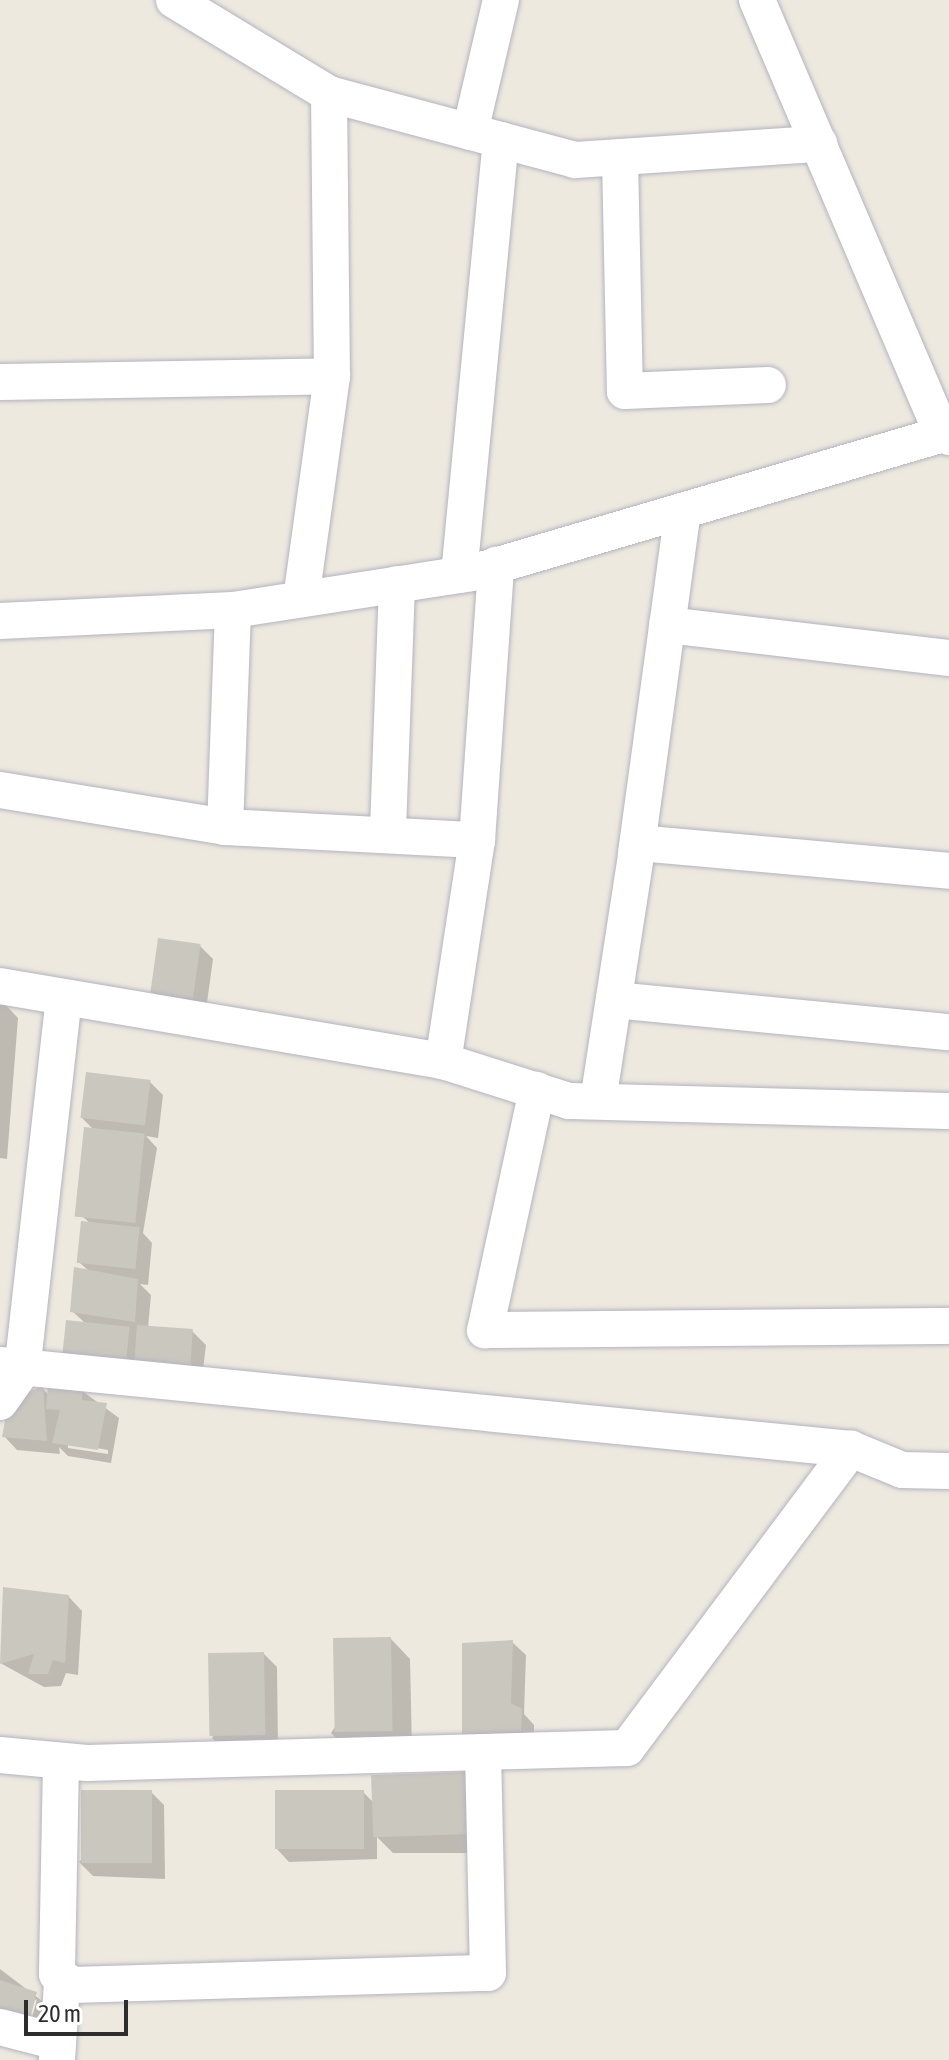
<!DOCTYPE html>
<style>
body{margin:0}
#map{position:relative;width:949px;height:2060px;overflow:hidden;background:#eee9df;font-family:"Asap Condensed",sans-serif}
div>[style]{position:absolute}
[style*='--x']{left:calc(var(--x)*1px);top:calc(var(--y)*1px);width:calc(var(--w)*1px);rotate:calc(var(--a)*1deg)}
.shadow>*{inset:0;background:#0003}
.building>*{inset:0;background:#cac7be;transform-origin:0 0}
.roads{filter:drop-shadow(0 0 2px #b3b4c0) drop-shadow(0 0 2px #b3b4c0)}
.minor>*{height:36px;margin:-18px;padding:0 18px;transform-origin:18px;border-radius:18px;background:#fff}
span{translate:-50% -50%;white-space:nowrap;text-align:center;line-height:1.15;-webkit-text-stroke:7px #fff;paint-order:stroke}
.scale{position:absolute;left:24px;top:2000px;width:104px;height:36px;box-sizing:border-box;border:4px solid #2d2d2d;border-top:0;padding-left:10px;font-size:24px;line-height:28px;white-space:nowrap;color:#2d2d2d;-webkit-text-stroke:6px #fff;paint-order:stroke}
</style>
<div id="map">
<div class="shadow">
<i style="clip-path:polygon(200px 946px,213px 959px,206px 1010px,165px 1005px,151px 991px)"></i>
<i style="clip-path:polygon(0 999px,18px 1018px,7px 1159px,0 1158px)"></i>
<i style="clip-path:polygon(150px 1082px,163px 1095px,158px 1138px,146px 1136px,157px 1148px,143px 1233px,152px 1243px,148px 1285px,140px 1284px,151px 1295px,148px 1328px,192px 1331px,206px 1345px,201px 1386px,147px 1380px,72px 1311px,90px 1272px,80px 1263px,91px 1224px,82px 1216px,94px 1130px,81px 1117px)"></i>
<i style="clip-path:polygon(evenodd,43px 1389px,49px 1395px,81px 1390px,119px 1418px,111px 1463px,68px 1456px,59px 1447px,60px 1454px,17px 1450px,4px 1436px,43px 1389px,68px 1443px,108px 1450px,108px 1454px,68px 1448px,68px 1443px)"></i>
<i style="clip-path:polygon(5px 1590px,69px 1597px,82px 1611px,78px 1675px,66px 1673px,61px 1686px,44px 1687px,2px 1664px)"></i>
<i style="clip-path:polygon(391px 1639px,410px 1659px,412px 1750px,351px 1753px,331px 1733px)"></i>
<i style="clip-path:polygon(512px 1642px,526px 1655px,524px 1714px,534px 1725px,534px 1744px,464px 1734px)"></i>
<i style="clip-path:polygon(264px 1654px,277px 1667px,278px 1747px,226px 1751px,212px 1738px)"></i>
<i style="clip-path:polygon(151px 1792px,164px 1805px,165px 1879px,93px 1876px,79px 1862px)"></i>
<i style="clip-path:polygon(363px 1792px,373px 1802px,485px 1794px,487px 1853px,393px 1853px,377px 1837px,377px 1859px,289px 1862px,276px 1848px)"></i>
<i style="clip-path:polygon(0 1969px,50px 2007px,41px 2038px,28px 2033px,37px 1999px,0 2023px)"></i>
</div>
<div class="building">
<i style="left:158px;top:938px;width:43px;height:55px;rotate:8deg"></i>
<i style="left:86px;top:1072px;width:65px;height:46px;rotate:7deg"></i>
<i style="left:84px;top:1127px;width:61px;height:90px;rotate:6deg"></i>
<i style="left:81px;top:1221px;width:59px;height:42px;rotate:6deg"></i>
<i style="clip-path:polygon(74px 1267px,138px 1279px,135px 1322px,70px 1312px)"></i>
<i style="left:66px;top:1320px;width:64px;height:43px;rotate:6deg"></i>
<i style="left:137px;top:1325px;width:56px;height:42px;rotate:4deg"></i>
<i style="clip-path:polygon(48px 1384px,82px 1388px,82px 1400px,107px 1403px,98px 1450px,52px 1443px,60px 1410px,46px 1409px)"></i>
<i style="clip-path:polygon(43px 1386px,47px 1441px,2px 1437px,9px 1400px)"></i>
<i style="clip-path:polygon(3px 1587px,69px 1595px,65px 1663px,53px 1660px,48px 1674px,28px 1674px,34px 1654px,0 1664px)"></i>
<i style="left:391px;top:1637px;width:94px;height:58px;rotate:89deg"></i>
<i style="clip-path:polygon(513px 1640px,511px 1703px,522px 1709px,521px 1731px,462px 1735px,462px 1643px)"></i>
<i style="left:264px;top:1652px;width:83px;height:56px;rotate:89deg"></i>
<i style="left:466px;top:1772px;width:62px;height:95px;rotate:88deg"></i>
<i style="left:81px;top:1790px;width:71px;height:73px"></i>
<i style="left:275px;top:1790px;width:89px;height:59px"></i>
<i style="clip-path:polygon(0 1980px,37px 1992px,28px 2026px,0 2016px)"></i>
</div>
<div class="roads">
<div class="minor">
<i style="--x:174;--y:0;--w:181;--a:31.2"></i>
<i style="--x:329;--y:94;--w:255;--a:15"></i>
<i style="--x:575;--y:160;--w:245;--a:-3.8"></i>
<i style="--x:757;--y:0;--w:472;--a:66.9"></i>
<i style="--x:942;--y:434;--w:8;--a:23"></i>
<i style="--x:329;--y:94;--w:282;--a:89.4"></i>
<i style="--x:470;--y:132;--w:136;--a:-76.8"></i>
<i style="--x:620;--y:157;--w:234;--a:88.8"></i>
<i style="--x:625;--y:391;--w:143;--a:-2.4"></i>
<i style="--x:0;--y:382;--w:332;--a:-1"></i>
<i style="--x:332;--y:376;--w:225;--a:97.9"></i>
<i style="--x:459;--y:575;--w:437;--a:-84.5"></i>
<i style="--x:233;--y:610;--w:217;--a:92.1"></i>
<i style="--x:225;--y:827;--w:252;--a:3"></i>
<i style="--x:477;--y:840;--w:224;--a:98.7"></i>
<i style="--x:0;--y:621;--w:233;--a:-2.7"></i>
<i style="--x:233;--y:610;--w:241;--a:-8.8"></i>
<i style="--x:471;--y:573;--w:491;--a:-16.4"></i>
<i style="--x:667;--y:625;--w:284;--a:6.7"></i>
<i style="--x:0;--y:790;--w:228;--a:9.3"></i>
<i style="--x:388;--y:830;--w:246;--a:-87.9"></i>
<i style="--x:477;--y:840;--w:276;--a:-86"></i>
<i style="--x:636;--y:853;--w:345;--a:-82.2"></i>
<i style="--x:0;--y:986;--w:449;--a:9.6"></i>
<i style="--x:443;--y:1061;--w:132;--a:17.6"></i>
<i style="--x:569;--y:1101;--w:380;--a:1.5"></i>
<i style="--x:614;--y:1000;--w:337;--a:5.5"></i>
<i style="--x:537;--y:1090;--w:246;--a:102.2"></i>
<i style="--x:485;--y:1330;--w:464;--a:-0.5"></i>
<i style="--x:598;--y:1101;--w:261;--a:-81.2"></i>
<i style="--x:638;--y:843;--w:312;--a:5.1"></i>
<i style="--x:0;--y:1365;--w:855;--a:5.64"></i>
<i style="--x:851;--y:1449;--w:55;--a:22.4"></i>
<i style="--x:902;--y:1470;--w:47;--a:1.2"></i>
<i style="--x:0;--y:1402;--w:38;--a:-55"></i>
<i style="--x:22;--y:1371;--w:376;--a:-83.6"></i>
<i style="--x:0;--y:1755;--w:87;--a:5.3"></i>
<i style="--x:87;--y:1763;--w:540;--a:-1.59"></i>
<i style="--x:627;--y:1748;--w:374;--a:-53.2"></i>
<i style="--x:61;--y:1762;--w:212;--a:91.1"></i>
<i style="--x:57;--y:1974;--w:19;--a:35"></i>
<i style="--x:73;--y:1985;--w:415;--a:-1.7"></i>
<i style="--x:488;--y:1973;--w:221;--a:-91.3"></i>
<i style="--x:0;--y:2027;--w:60;--a:14.5"></i>
<i style="--x:57;--y:2060;--w:77;--a:-86.3"></i>
</div>
</div>
<div class="scale">20 m</div>
</div>
